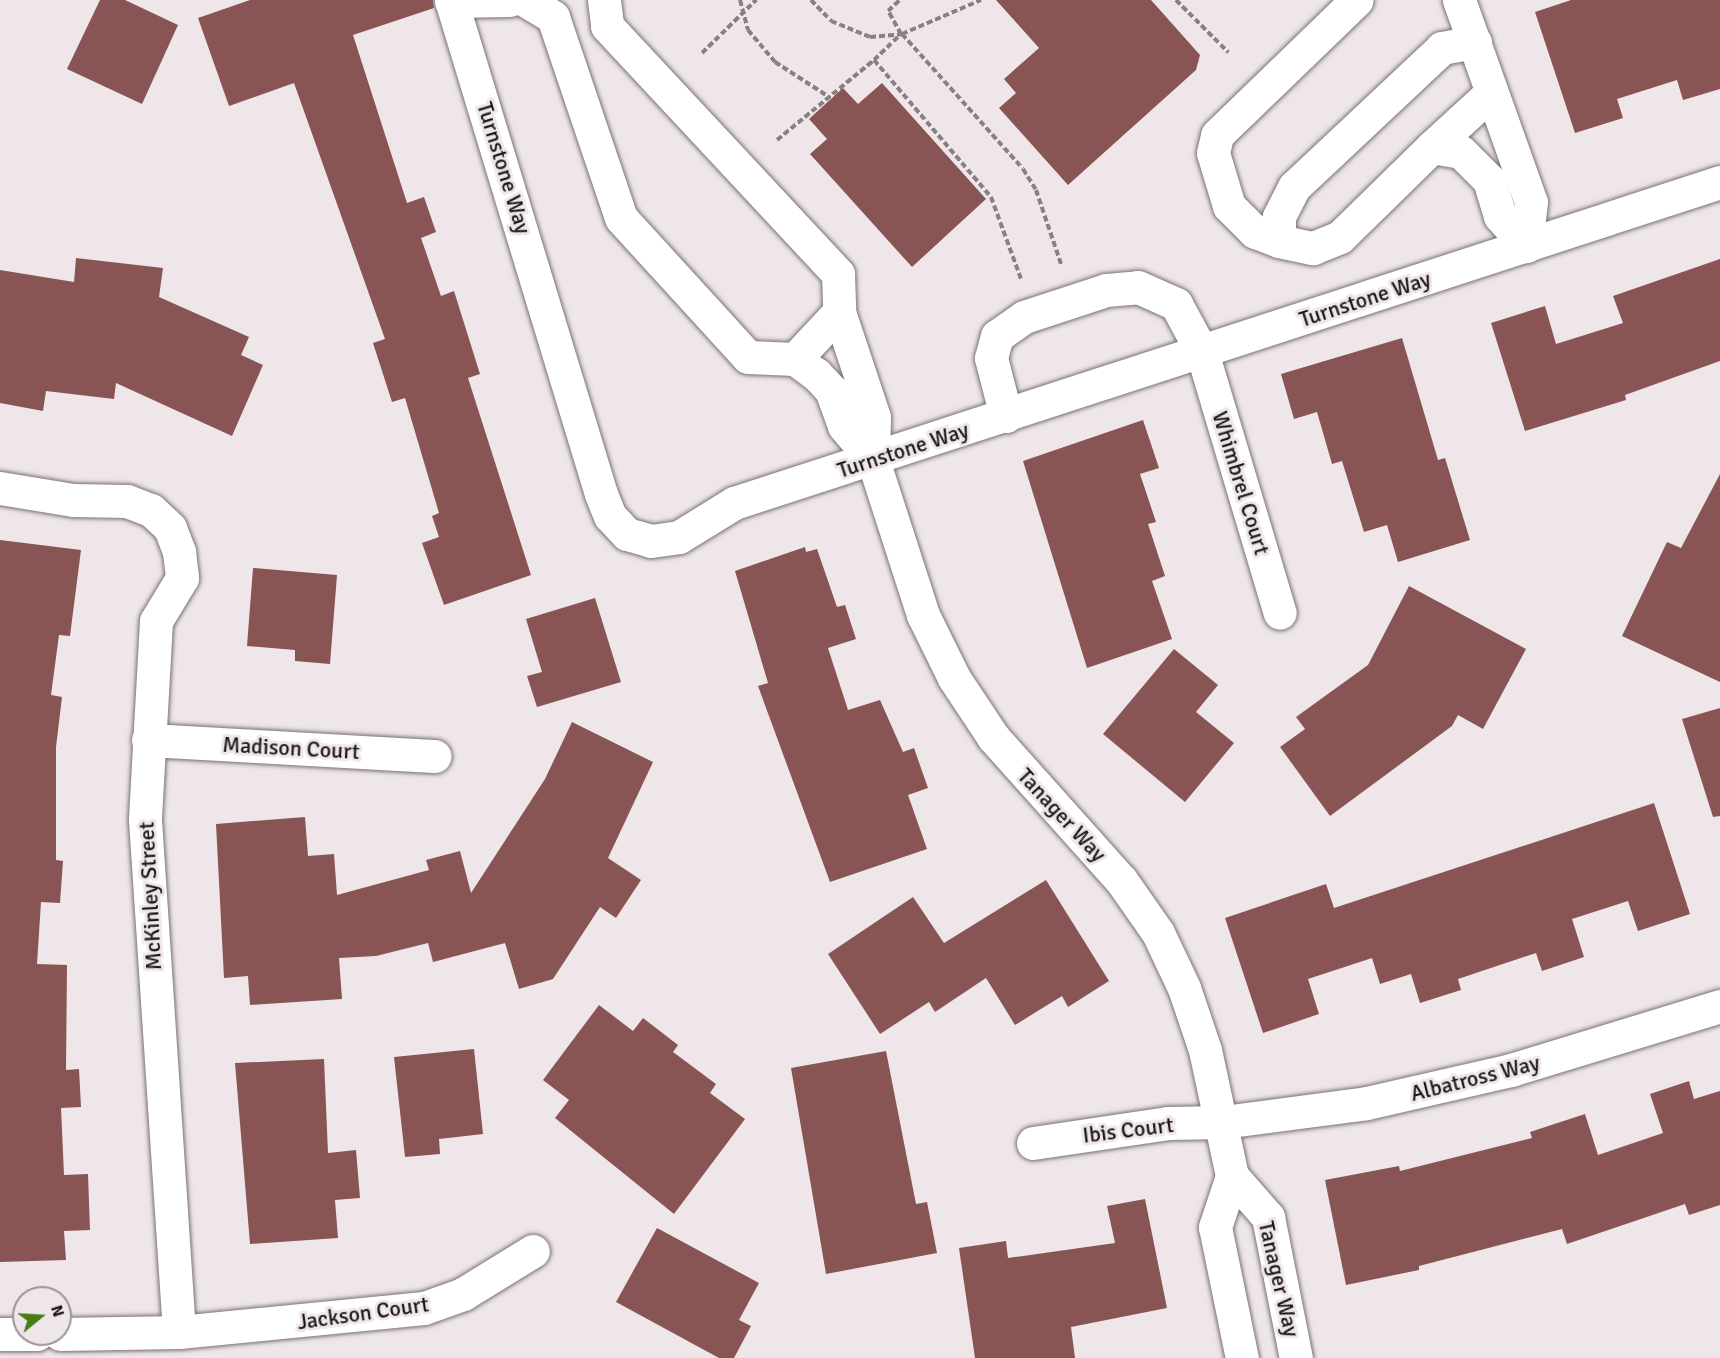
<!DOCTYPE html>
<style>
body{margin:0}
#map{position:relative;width:1720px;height:1358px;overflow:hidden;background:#efe6ea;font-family:Signika,sans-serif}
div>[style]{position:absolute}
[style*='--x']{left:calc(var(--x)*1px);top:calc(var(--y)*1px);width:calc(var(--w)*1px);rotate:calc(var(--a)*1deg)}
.building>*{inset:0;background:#895454}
.path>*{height:4px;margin-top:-2px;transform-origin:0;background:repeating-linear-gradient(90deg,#878183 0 6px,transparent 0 9px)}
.roads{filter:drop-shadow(0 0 2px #797174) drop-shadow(0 0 2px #797174)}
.minor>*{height:33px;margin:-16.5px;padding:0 16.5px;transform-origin:16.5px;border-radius:16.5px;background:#fff}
span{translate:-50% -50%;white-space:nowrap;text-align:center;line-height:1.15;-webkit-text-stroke:6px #efe6ea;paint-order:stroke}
.street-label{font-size:22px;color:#1a1718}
.north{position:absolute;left:12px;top:1286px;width:60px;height:60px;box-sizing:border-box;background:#efe6ea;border:2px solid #9a9396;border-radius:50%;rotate:72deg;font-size:16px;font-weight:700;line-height:24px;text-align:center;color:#1a1718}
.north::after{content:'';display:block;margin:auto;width:21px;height:27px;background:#477e14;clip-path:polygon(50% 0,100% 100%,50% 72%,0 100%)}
</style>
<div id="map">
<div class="building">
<i style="clip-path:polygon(100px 0,125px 0,178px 25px,142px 104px,67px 69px)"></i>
<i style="clip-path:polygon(250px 0,433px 0,434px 8px,353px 35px,407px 203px,424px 197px,436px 232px,421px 238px,441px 296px,454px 291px,480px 374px,468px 378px,531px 575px,444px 605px,422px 543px,439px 537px,432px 516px,439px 513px,405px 398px,392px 402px,373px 343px,385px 339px,294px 83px,229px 106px,198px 18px)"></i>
<i style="clip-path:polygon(996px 0,1151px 0,1200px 55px,1196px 70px,1068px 185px,999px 108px,1016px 93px,1004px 79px,1039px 48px)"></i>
<i style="clip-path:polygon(1571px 0,1720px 0,1720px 89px,1683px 100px,1677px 80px,1617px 99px,1623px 118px,1575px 133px,1535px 12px)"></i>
<i style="clip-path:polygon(882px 83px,986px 199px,912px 267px,810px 154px,827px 139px,809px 119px,843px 88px,858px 104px)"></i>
<i style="clip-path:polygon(76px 258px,163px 268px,159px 297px,249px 337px,241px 355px,263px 365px,232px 436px,116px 383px,114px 399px,46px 391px,43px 411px,0 403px,0 270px,74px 282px)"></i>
<i style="clip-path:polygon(1720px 259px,1720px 361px,1625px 395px,1626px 400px,1525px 431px,1491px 323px,1545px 306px,1556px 344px,1623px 323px,1613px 296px)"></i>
<i style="clip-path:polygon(1402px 338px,1438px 460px,1445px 458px,1470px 540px,1398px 562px,1387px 525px,1364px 532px,1342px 461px,1332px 464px,1317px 412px,1294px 419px,1281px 374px)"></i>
<i style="clip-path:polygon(1143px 420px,1159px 468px,1140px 474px,1156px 522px,1148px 524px,1165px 576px,1152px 581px,1172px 639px,1087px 668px,1023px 461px)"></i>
<i style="clip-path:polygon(1720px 474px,1720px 682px,1622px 636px,1667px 542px,1681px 548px)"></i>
<i style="clip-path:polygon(0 540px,81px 550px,70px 636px,59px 635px,51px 695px,62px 697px,56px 747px,56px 860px,63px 861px,60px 903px,41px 902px,37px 964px,67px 965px,66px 1070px,79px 1069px,81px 1107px,61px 1108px,64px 1175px,88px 1174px,90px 1230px,64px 1231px,66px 1260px,0 1262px)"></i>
<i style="clip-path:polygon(805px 547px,806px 552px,817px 549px,837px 607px,845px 605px,856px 639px,828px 648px,848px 710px,880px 700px,903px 752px,914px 748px,928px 788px,908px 795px,927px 849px,830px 882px,758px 686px,768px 683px,735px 571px)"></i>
<i style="clip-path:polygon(253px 568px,337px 575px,330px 664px,295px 661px,295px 650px,247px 646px)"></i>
<i style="clip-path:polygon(1409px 586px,1526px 649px,1483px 729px,1458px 715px,1452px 726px,1330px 816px,1280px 747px,1305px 729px,1296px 717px,1368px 665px)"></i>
<i style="clip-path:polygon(595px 598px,621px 682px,537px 707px,527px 676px,542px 672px,526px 619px)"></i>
<i style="clip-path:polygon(1174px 649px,1218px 685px,1196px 712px,1234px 743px,1185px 802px,1103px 734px)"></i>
<i style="clip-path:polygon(1720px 708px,1720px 816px,1713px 817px,1682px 719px)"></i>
<i style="clip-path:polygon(572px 722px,653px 762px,608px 858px,641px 880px,616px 918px,600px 907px,553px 979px,519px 989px,505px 943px,433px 962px,428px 943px,376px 956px,339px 958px,342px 999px,250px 1005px,248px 976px,224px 978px,216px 824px,305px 817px,308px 856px,334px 854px,337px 895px,429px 870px,426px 860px,460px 851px,471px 893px,545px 779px)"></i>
<i style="clip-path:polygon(1654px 803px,1690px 914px,1638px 931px,1628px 901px,1572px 919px,1584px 957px,1542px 971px,1536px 953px,1458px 979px,1461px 990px,1420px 1003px,1411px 974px,1380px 984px,1372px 958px,1308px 979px,1319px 1014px,1263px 1033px,1225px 918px,1326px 884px,1334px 908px)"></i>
<i style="clip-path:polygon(1046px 880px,1109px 981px,1068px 1007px,1062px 996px,1015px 1025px,986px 978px,935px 1012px,929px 1002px,880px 1034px,828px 954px,913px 897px,944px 943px)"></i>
<i style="clip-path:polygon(599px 1005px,633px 1031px,643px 1018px,678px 1045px,673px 1052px,716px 1084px,710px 1093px,745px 1119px,674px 1214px,555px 1118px,569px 1100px,543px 1080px)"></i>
<i style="clip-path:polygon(474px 1049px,483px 1134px,439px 1139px,440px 1154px,405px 1157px,394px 1057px)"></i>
<i style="clip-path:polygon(886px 1051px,916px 1204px,927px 1202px,937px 1253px,826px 1274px,791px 1068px)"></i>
<i style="clip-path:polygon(324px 1059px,328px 1153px,356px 1150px,360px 1198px,335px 1200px,338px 1238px,250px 1244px,235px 1063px)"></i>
<i style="clip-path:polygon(1689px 1081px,1694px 1099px,1720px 1091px,1720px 1205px,1689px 1215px,1685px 1204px,1567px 1244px,1562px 1229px,1419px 1266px,1419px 1270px,1346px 1285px,1325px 1180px,1399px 1166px,1400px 1171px,1532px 1138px,1530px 1132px,1585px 1114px,1598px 1155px,1663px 1133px,1650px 1094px)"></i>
<i style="clip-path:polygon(1145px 1199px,1167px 1308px,1071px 1327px,1075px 1358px,975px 1358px,959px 1248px,1006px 1241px,1008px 1258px,1115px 1243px,1107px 1206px)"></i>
<i style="clip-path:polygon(657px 1228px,759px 1283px,739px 1320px,751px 1326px,734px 1358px,719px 1358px,616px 1302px)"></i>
</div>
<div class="path">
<i style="--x:740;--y:0;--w:31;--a:75"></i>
<i style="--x:748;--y:30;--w:42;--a:49.8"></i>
<i style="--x:775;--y:62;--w:64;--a:32.9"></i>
<i style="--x:811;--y:0;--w:29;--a:46"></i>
<i style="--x:831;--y:21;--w:42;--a:22.3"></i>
<i style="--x:870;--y:37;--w:32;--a:-5"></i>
<i style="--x:902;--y:34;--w:181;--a:48.1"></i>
<i style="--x:1023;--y:169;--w:25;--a:58"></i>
<i style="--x:1036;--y:190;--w:81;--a:71.3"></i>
<i style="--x:1176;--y:0;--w:74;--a:45"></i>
<i style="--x:902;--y:34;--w:86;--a:-23.3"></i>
<i style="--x:702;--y:53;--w:76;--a:-44.5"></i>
<i style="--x:874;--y:60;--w:37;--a:-44"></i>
<i style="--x:901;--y:34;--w:26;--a:-119"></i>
<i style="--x:888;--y:11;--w:16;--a:-43"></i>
<i style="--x:777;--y:140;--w:126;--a:-39.5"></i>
<i style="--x:874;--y:60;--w:180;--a:49.5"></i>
<i style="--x:991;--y:197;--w:87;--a:69.9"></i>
</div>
<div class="roads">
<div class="minor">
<i style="--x:451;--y:0;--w:516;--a:73.11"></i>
<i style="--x:601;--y:494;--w:24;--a:68"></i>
<i style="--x:610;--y:516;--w:25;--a:47"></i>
<i style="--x:627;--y:534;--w:25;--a:16"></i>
<i style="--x:651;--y:541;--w:28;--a:-8"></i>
<i style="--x:679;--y:537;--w:65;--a:-31.7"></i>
<i style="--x:734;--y:503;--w:1037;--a:-18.03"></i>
<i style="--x:525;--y:0;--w:33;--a:31"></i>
<i style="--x:553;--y:17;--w:212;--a:71.3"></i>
<i style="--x:621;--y:218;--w:188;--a:47.6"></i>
<i style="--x:748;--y:357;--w:47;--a:2.4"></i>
<i style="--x:795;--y:359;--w:26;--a:36"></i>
<i style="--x:816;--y:374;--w:22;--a:47"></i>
<i style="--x:831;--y:390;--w:38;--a:70"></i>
<i style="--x:844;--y:426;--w:45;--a:49.5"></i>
<i style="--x:604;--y:0;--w:26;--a:83"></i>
<i style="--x:607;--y:26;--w:339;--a:47"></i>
<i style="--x:838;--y:274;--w:38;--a:88"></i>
<i style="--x:839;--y:312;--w:111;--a:71.6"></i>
<i style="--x:874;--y:417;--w:43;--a:91.3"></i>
<i style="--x:873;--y:460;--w:163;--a:72.1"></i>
<i style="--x:923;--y:615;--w:70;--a:63.8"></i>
<i style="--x:954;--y:678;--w:71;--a:56.5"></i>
<i style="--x:993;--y:737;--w:192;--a:48.2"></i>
<i style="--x:1121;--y:880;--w:65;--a:55.1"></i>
<i style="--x:1158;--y:933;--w:61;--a:64.7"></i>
<i style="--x:1184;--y:988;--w:65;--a:71.3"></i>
<i style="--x:1205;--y:1050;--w:129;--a:77.9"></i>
<i style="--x:1232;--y:1176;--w:54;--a:108.4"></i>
<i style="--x:1215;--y:1227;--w:134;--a:78.4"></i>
<i style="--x:1459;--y:0;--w:214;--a:70.4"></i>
<i style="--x:1531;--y:202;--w:44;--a:96.5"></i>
<i style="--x:451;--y:1;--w:59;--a:-1"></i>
<i style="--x:1475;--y:42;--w:34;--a:170"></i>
<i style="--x:1442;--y:48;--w:203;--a:136.8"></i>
<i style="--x:1294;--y:187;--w:34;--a:117"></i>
<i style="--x:1279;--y:217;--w:24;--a:90"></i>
<i style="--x:1279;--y:241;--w:35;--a:12"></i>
<i style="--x:1313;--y:248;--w:29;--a:-22"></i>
<i style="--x:1340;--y:237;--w:129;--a:-44.4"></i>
<i style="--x:1432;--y:147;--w:29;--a:10"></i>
<i style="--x:1461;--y:152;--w:40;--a:45"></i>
<i style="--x:1489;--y:180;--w:38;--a:73"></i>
<i style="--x:1500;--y:216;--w:40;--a:49"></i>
<i style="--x:1432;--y:147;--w:81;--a:-42.5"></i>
<i style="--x:1279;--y:241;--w:26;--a:-159"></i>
<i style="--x:1255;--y:232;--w:37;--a:-135"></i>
<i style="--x:1229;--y:206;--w:55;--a:-106.8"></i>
<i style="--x:1213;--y:153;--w:18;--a:-77"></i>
<i style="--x:1217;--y:135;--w:194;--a:-44"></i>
<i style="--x:795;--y:359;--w:64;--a:-46.9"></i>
<i style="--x:1006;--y:416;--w:60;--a:-104.5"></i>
<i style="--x:991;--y:358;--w:23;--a:-75"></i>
<i style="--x:997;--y:336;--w:33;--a:-35"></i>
<i style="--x:1024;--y:317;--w:86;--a:-18.2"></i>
<i style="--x:1106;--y:290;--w:32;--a:-5"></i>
<i style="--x:1138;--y:287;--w:42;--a:24.1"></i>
<i style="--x:1176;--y:304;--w:55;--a:61.6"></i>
<i style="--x:1202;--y:352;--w:272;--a:73.4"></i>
<i style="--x:0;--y:488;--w:74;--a:9.3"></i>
<i style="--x:73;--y:500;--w:54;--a:1.1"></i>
<i style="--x:127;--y:501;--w:26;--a:21"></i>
<i style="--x:151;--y:510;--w:26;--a:43"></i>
<i style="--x:170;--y:528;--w:26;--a:69"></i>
<i style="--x:179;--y:552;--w:26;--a:83"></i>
<i style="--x:182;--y:578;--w:50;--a:121.2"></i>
<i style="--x:156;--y:621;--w:199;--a:93.2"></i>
<i style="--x:145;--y:820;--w:513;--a:86.2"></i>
<i style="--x:148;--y:740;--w:287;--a:3.2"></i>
<i style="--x:1033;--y:1143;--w:136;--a:-8.4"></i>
<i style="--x:1168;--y:1123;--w:55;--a:-1"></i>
<i style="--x:1223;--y:1122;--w:145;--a:-7.5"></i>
<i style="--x:1367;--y:1103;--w:148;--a:-12.9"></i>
<i style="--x:1511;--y:1070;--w:219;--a:-17"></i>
<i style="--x:1232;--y:1176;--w:55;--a:48.7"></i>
<i style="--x:1268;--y:1217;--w:144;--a:78.8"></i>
<i style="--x:0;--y:1334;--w:37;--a:0"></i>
<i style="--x:60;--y:1334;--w:119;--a:-1"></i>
<i style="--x:179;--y:1332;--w:246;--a:-5.6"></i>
<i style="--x:424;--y:1308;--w:41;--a:-19.7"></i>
<i style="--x:463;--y:1294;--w:82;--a:-31.6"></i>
</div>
</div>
<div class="street-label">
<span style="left:504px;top:168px;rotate:73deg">Turnstone Way</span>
<span style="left:1365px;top:299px;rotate:-18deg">Turnstone Way</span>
<span style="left:903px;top:450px;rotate:-18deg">Turnstone Way</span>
<span style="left:1241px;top:483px;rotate:73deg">Whimbrel Court</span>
<span style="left:291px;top:748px;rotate:3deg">Madison Court</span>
<span style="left:1062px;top:815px;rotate:47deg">Tanager Way</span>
<span style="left:150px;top:896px;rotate:-93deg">McKinley Street</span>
<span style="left:1475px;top:1078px;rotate:-14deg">Albatross Way</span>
<span style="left:1128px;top:1130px;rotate:-7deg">Ibis Court</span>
<span style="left:1279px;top:1279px;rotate:77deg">Tanager Way</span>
<span style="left:363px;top:1313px;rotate:-8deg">Jackson Court</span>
</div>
<div class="north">N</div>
</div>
